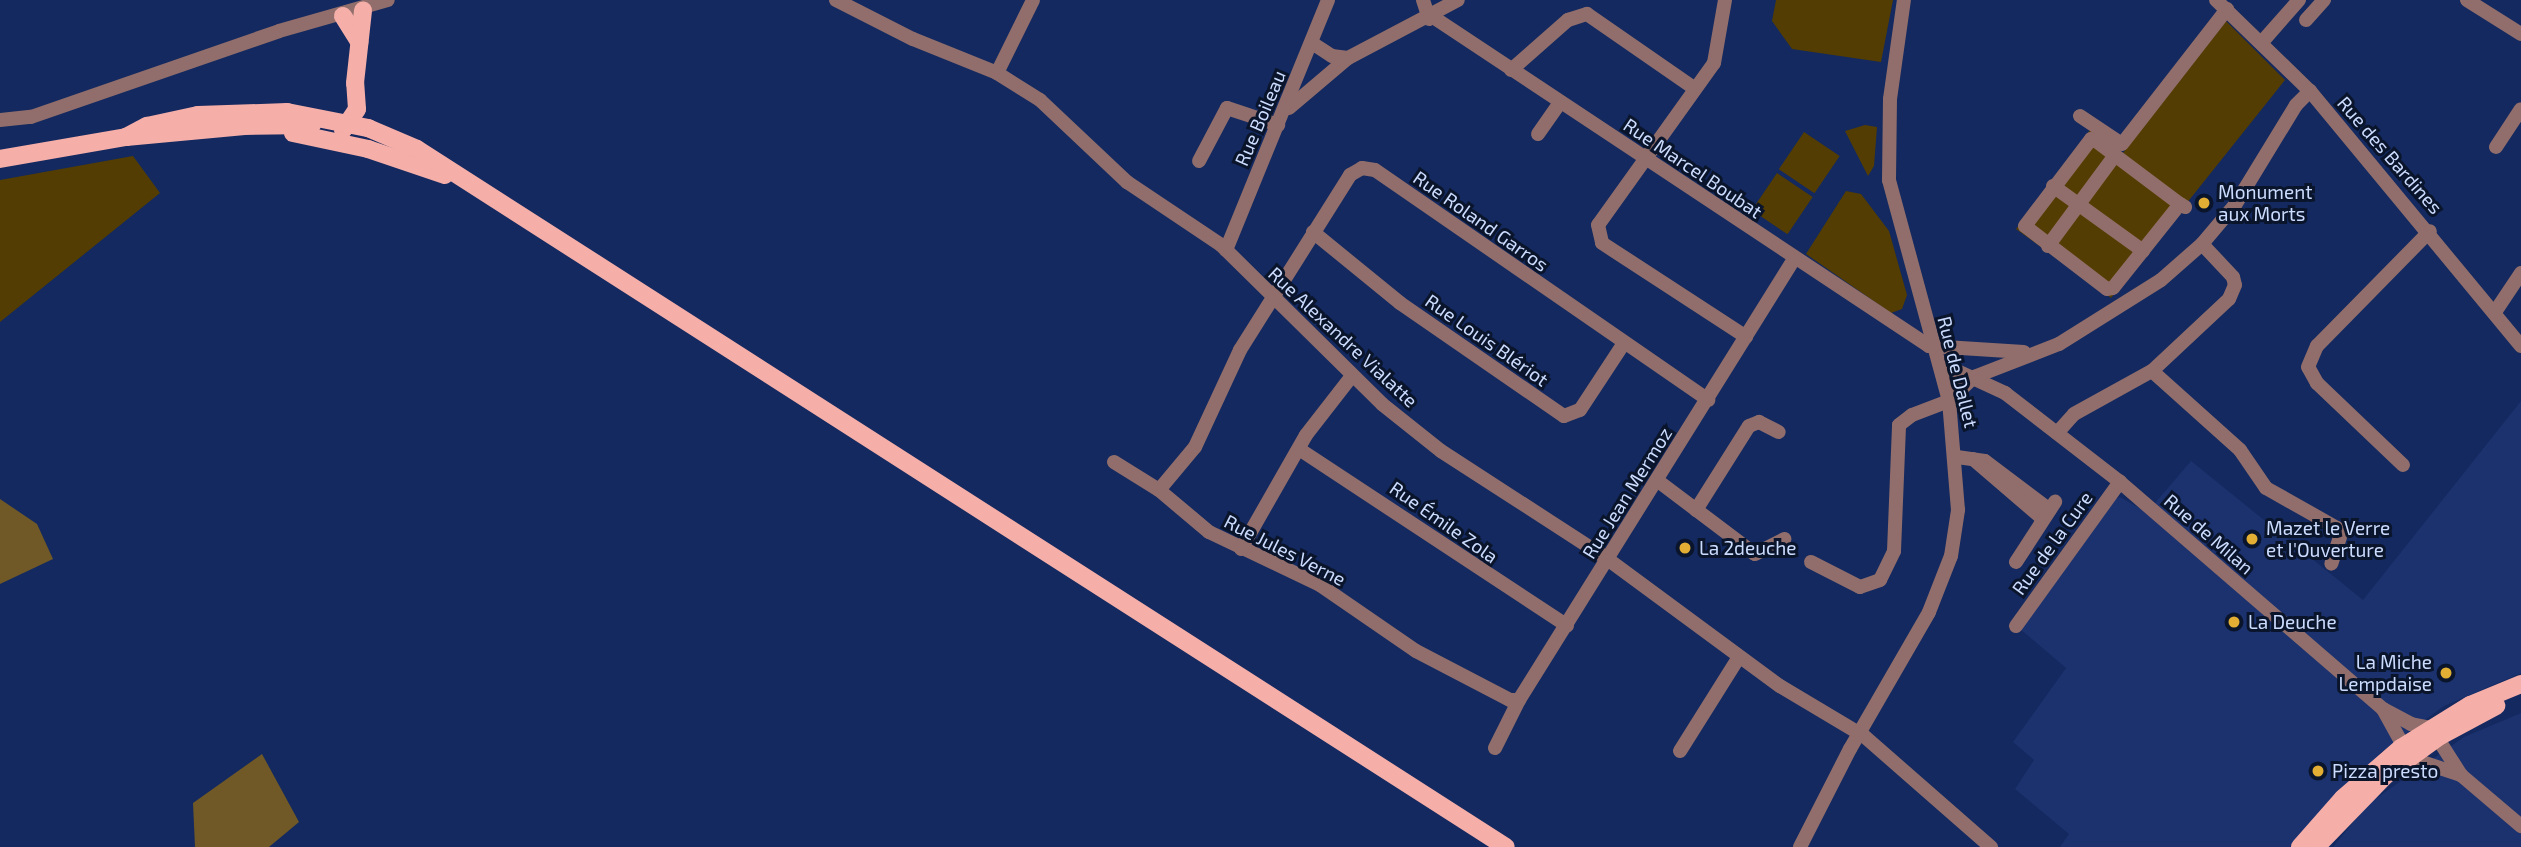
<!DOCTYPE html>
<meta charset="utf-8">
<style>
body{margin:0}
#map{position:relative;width:2521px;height:847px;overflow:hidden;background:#13295f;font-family:"Exo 2",sans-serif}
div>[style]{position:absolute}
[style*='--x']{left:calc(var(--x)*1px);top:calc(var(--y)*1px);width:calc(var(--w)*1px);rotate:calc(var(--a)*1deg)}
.built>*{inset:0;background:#1b326f}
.green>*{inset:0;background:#543d02;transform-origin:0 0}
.forest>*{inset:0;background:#705926}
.minor>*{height:14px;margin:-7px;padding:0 7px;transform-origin:7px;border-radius:7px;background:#916e6b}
.major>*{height:18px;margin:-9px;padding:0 9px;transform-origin:9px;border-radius:9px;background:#f5aea8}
.dots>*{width:19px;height:19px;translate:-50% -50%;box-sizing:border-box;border:4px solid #0a152c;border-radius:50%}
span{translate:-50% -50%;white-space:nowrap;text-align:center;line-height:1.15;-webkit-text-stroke:6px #0a152c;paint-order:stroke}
.street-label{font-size:19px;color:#ccdcfe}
.poi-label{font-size:19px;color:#ccdcfe}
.left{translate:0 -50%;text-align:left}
.right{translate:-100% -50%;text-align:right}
</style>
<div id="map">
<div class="built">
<i style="clip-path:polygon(2521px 401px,2521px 673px,2444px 706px,2380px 753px,2291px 847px,2060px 847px,2069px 834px,2015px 789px,2034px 760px,2013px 742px,2066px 668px,2019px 628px,2110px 501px,2120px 497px,2143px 510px,2155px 503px,2191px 461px,2363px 600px)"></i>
<i style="clip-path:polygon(2521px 713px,2521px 847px,2333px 847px,2368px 804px,2464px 737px)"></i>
</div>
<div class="green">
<i style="clip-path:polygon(1776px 0,1893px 0,1881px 62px,1792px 49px,1772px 21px)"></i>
<i style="clip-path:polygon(2226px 21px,2285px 80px,2111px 298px,2016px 229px,2090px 130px,2123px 153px)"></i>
<i style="clip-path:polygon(1865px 125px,1877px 127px,1874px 166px,1868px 176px,1845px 131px)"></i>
<i style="left:1804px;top:132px;width:43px;height:45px;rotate:34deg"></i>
<i style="clip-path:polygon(133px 156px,160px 193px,0 322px,0 180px)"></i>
<i style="left:1777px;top:173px;width:43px;height:45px;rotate:34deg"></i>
<i style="clip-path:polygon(1846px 191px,1861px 194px,1889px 231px,1907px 295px,1902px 309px,1891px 313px,1806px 254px)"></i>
</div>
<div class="forest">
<i style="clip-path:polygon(0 499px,37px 524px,53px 559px,0 584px)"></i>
<i style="clip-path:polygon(262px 754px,299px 822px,269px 847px,195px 847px,193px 803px)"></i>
</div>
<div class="minor">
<i style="--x:836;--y:0;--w:86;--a:26.9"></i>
<i style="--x:913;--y:39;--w:91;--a:22"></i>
<i style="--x:997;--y:73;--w:51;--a:32.1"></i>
<i style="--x:1040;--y:100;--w:120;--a:43.3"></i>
<i style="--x:1127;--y:182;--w:113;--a:33.8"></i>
<i style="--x:1221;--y:245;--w:226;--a:44.6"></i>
<i style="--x:1382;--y:404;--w:75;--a:38.5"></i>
<i style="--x:1441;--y:451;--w:192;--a:32.9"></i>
<i style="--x:1602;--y:555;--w:221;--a:36.4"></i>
<i style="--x:1780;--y:686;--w:98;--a:30.8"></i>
<i style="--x:1864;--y:736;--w:169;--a:41.2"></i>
<i style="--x:1423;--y:0;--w:20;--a:72"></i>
<i style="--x:1725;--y:0;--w:64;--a:99.9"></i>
<i style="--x:1714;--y:63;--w:199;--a:125.6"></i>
<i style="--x:1598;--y:225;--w:18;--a:77"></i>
<i style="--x:1602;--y:243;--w:172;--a:33.1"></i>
<i style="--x:2216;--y:0;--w:131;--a:44.1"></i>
<i style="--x:2310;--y:91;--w:331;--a:50.4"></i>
<i style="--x:2467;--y:0;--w:64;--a:32.2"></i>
<i style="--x:1433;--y:17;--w:595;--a:33.56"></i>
<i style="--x:1929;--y:346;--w:95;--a:3.6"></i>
<i style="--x:2306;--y:20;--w:27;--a:-48"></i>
<i style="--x:2262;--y:42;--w:56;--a:-48.6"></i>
<i style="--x:1312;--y:43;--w:24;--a:33"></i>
<i style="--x:1332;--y:56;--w:16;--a:7"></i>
<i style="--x:1511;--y:70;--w:76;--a:-41.3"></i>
<i style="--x:1568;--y:20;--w:20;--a:-18"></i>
<i style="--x:1587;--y:14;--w:130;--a:34.7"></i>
<i style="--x:997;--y:73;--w:81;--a:-63.7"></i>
<i style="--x:1289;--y:108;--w:77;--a:-40.3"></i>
<i style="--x:1348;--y:58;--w:124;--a:-27.8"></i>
<i style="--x:2080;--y:116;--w:50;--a:33.7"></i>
<i style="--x:2122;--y:144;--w:171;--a:-52.1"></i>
<i style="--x:0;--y:120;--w:31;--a:-6"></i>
<i style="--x:31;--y:117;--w:262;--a:-19.1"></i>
<i style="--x:279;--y:31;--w:113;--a:-15.9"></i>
<i style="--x:1538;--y:134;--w:38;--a:-55"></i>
<i style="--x:2496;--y:147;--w:45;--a:-56.7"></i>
<i style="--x:1199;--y:161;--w:60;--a:-62.2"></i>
<i style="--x:1227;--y:108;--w:54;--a:18.4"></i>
<i style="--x:2053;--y:186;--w:111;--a:35.8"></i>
<i style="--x:2180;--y:204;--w:107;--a:128.6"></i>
<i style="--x:2113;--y:288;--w:6;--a:171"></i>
<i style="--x:2107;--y:289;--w:103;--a:-142.5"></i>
<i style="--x:2025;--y:226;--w:109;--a:-52.8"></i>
<i style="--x:2091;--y:139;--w:5;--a:22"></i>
<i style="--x:2096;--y:141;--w:105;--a:36.9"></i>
<i style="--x:2180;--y:204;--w:6;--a:31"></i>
<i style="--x:1313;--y:232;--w:112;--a:39.2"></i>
<i style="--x:1400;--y:303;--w:199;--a:34.6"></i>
<i style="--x:1564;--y:416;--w:17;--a:-21"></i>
<i style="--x:1580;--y:410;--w:80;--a:-56.7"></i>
<i style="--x:2048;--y:246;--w:113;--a:-53.6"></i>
<i style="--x:1226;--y:250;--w:270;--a:-67.8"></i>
<i style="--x:2495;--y:312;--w:47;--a:-56.3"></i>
<i style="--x:1940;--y:363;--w:72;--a:24.8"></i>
<i style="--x:2005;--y:393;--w:145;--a:37.7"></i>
<i style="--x:2120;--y:482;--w:347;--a:40.8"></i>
<i style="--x:2383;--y:709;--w:32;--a:28"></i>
<i style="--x:2411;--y:724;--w:20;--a:11"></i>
<i style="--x:2431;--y:728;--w:56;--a:57.4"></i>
<i style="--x:2461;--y:775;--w:79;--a:40.4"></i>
<i style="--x:2152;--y:371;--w:118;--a:41.9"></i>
<i style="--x:2240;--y:450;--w:46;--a:55.6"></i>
<i style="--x:2266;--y:488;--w:81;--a:29.4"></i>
<i style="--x:2337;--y:528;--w:9;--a:72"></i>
<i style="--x:2340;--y:537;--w:28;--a:108"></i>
<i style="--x:2057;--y:433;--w:25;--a:-48"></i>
<i style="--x:2074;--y:414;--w:89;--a:-28.9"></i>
<i style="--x:2152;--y:371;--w:105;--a:-43.1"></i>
<i style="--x:2229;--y:299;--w:15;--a:-67"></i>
<i style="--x:2235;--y:285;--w:8;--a:-104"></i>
<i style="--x:2233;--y:277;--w:45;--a:-133.2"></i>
<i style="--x:1299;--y:449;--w:321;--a:33.4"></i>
<i style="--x:1957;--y:457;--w:28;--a:8"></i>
<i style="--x:1985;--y:461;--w:81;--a:37"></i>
<i style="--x:1973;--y:459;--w:92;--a:40.6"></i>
<i style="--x:1114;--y:462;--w:53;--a:31.9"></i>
<i style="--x:1159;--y:490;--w:65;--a:40"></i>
<i style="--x:1209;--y:532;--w:123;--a:25.5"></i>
<i style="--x:1320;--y:585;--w:116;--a:34.5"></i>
<i style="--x:1416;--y:651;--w:106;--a:27.5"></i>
<i style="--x:1510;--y:700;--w:9;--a:0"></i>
<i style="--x:2403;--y:465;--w:119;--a:-136.4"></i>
<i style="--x:2317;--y:383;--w:18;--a:-119"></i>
<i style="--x:2308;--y:367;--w:23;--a:-67"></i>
<i style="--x:2317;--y:346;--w:161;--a:-45.5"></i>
<i style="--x:1658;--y:481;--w:121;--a:37"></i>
<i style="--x:1755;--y:554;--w:33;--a:-27"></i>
<i style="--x:1159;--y:490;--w:56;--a:-50.1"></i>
<i style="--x:1195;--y:447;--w:107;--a:-65.1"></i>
<i style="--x:1240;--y:350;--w:207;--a:-57.8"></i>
<i style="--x:1350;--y:175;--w:14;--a:-30"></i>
<i style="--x:1362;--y:168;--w:13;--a:9"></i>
<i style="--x:1375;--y:170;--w:405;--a:34.6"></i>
<i style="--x:1696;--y:510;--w:99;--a:-57.8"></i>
<i style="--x:1749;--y:426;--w:11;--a:-22"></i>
<i style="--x:1759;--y:422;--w:22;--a:27"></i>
<i style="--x:1241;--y:549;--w:131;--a:-60.3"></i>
<i style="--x:1306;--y:435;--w:75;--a:-52.1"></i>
<i style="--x:1811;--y:562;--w:55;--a:27"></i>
<i style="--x:1860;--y:587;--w:21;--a:-19"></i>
<i style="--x:1880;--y:580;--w:32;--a:-64"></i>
<i style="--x:1894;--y:551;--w:126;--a:-87.7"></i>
<i style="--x:1899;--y:425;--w:16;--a:-38"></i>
<i style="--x:1912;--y:415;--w:40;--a:-21"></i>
<i style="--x:1949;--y:401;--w:35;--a:-44"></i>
<i style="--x:1974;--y:377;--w:91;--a:-21.2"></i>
<i style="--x:2059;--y:344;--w:120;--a:-32.1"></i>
<i style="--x:2161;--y:280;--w:55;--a:-41.3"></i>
<i style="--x:2202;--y:244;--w:51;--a:-49.8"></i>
<i style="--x:2235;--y:205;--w:117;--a:-58.6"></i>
<i style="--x:2296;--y:105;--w:20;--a:-45"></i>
<i style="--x:2016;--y:562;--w:72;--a:-57"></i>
<i style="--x:2016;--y:626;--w:178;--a:-54.2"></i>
<i style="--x:2383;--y:709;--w:56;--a:61.1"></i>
<i style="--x:2410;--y:758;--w:54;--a:18.4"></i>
<i style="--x:1495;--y:748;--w:54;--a:-63.4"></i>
<i style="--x:1519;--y:700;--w:520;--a:-58.05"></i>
<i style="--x:1680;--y:751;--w:111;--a:-57.9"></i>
<i style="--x:1800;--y:847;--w:110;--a:-63"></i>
<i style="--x:1850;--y:749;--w:158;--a:-60"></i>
<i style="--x:1929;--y:612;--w:60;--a:-68.6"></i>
<i style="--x:1951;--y:556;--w:47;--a:-81.3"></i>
<i style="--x:1958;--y:510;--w:109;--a:-94.7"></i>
<i style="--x:1949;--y:401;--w:229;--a:-105.2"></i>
<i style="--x:1889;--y:180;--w:81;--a:-89.3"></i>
<i style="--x:1890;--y:99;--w:100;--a:-82"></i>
</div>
<div class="major">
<i style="--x:343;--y:16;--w:31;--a:58"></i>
<i style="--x:343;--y:130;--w:25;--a:-56"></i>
<i style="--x:357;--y:109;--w:26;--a:-94"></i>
<i style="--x:355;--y:83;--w:73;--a:-83.7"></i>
<i style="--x:293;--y:133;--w:77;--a:12"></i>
<i style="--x:368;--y:149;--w:81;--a:18.7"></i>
<i style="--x:126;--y:137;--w:24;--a:-28"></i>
<i style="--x:147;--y:126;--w:52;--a:-12.2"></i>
<i style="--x:198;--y:115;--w:89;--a:-1.9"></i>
<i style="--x:287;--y:112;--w:83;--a:11.2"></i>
<i style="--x:368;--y:128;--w:53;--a:23.2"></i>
<i style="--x:417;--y:149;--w:1293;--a:32.66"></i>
<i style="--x:0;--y:159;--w:128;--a:-9.9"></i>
<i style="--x:126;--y:137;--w:119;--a:-5.3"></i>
<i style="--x:244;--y:126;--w:68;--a:-0.8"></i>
<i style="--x:2300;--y:847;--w:65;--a:-48.7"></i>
<i style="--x:2343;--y:798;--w:77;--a:-40.8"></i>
<i style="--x:2401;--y:748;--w:81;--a:-31.9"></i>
<i style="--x:2470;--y:705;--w:55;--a:-22.4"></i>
<i style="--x:2316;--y:847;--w:100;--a:-45.8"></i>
<i style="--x:2386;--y:775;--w:67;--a:-35.8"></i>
<i style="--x:2440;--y:736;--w:64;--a:-28.2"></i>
</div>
<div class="dots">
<i style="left:2204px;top:203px;background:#e2af34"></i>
<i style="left:2252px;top:539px;background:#e2af34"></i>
<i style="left:1685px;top:548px;background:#e2af34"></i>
<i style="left:2234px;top:622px;background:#e2af34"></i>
<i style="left:2446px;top:673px;background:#e2af34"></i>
<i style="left:2318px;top:771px;background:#e2af34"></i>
</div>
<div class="street-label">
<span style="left:1260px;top:118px;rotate:-67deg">Rue Boileau</span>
<span style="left:2390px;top:155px;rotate:49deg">Rue des Bardines</span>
<span style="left:1693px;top:168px;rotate:34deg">Rue Marcel Boubat</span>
<span style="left:1481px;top:221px;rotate:35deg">Rue Roland Garros</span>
<span style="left:1343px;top:337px;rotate:43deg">Rue Alexandre Vialatte</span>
<span style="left:1487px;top:340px;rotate:35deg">Rue Louis Blériot</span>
<span style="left:1958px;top:372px;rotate:76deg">Rue de Dallet</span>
<span style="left:1627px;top:493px;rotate:-58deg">Rue Jean Mermoz</span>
<span style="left:1444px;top:522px;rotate:35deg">Rue Émile Zola</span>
<span style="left:2209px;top:534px;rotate:41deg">Rue de Milan</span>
<span style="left:2052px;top:543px;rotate:-54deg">Rue de la Cure</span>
<span style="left:1285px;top:550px;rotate:27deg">Rue Jules Verne</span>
</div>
<div class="poi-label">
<span class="left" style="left:2218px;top:203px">Monument<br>aux Morts</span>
<span class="left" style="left:2266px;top:539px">Mazet le Verre<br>et l'Ouverture</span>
<span class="left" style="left:1699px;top:548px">La 2deuche</span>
<span class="left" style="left:2248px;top:622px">La Deuche</span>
<span class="right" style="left:2432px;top:673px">La Miche<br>Lempdaise</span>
<span class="left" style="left:2332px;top:771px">Pizza presto</span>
</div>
</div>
